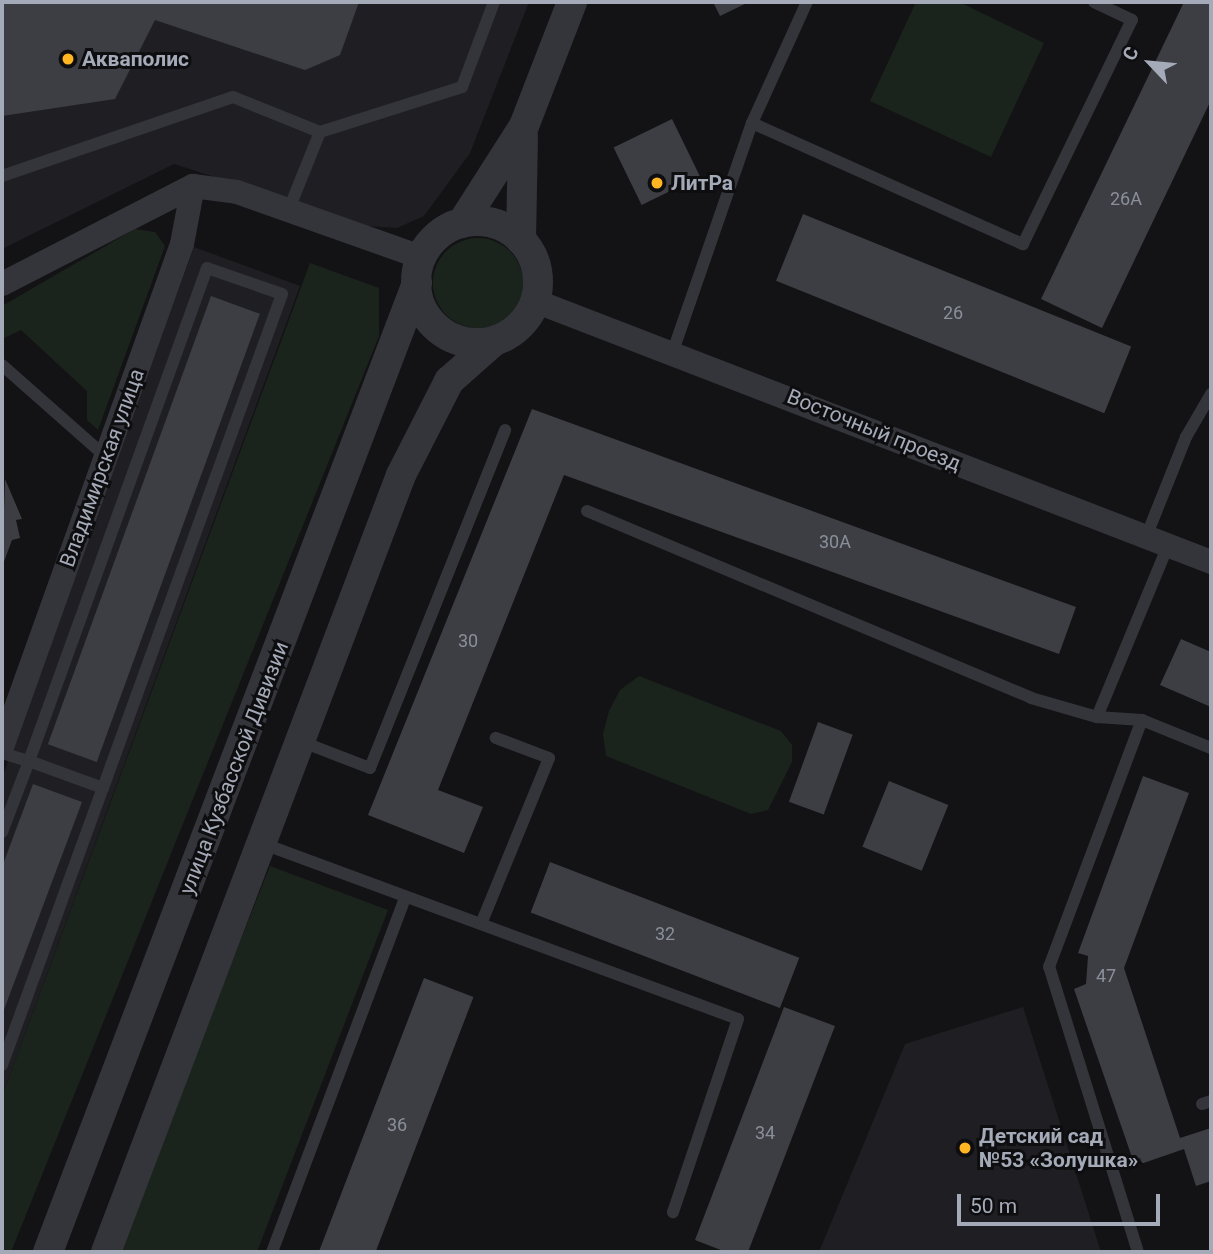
<!DOCTYPE html>
<meta charset="utf-8">
<style>
body{margin:0}
#map{position:relative;width:1213px;height:1254px;overflow:hidden;background:#131315;font-family:Roboto,sans-serif}
div>[style]{position:absolute}
[style*='--x']{left:calc(var(--x)*1px);top:calc(var(--y)*1px);width:calc(var(--w)*1px);rotate:calc(var(--a)*1deg)}
.built>*{inset:0;background:#1f1f23}
.green>*{inset:0;background:#1b241c}
.round{border-radius:50%}
.building>*{inset:0;background:#3d3e43;transform-origin:0 0}
.service>*{height:12px;margin:-6px;padding:0 6px;transform-origin:6px;border-radius:6px;background:#34353b}
.minor>*{height:24px;margin:-12px;padding:0 12px;transform-origin:12px;border-radius:12px;background:#34353b}
.tertiary>*{height:30px;margin:-15px;padding:0 15px;transform-origin:15px;border-radius:15px;background:#34353b}
.tertiary>.ring{margin:-15px;padding:0;box-sizing:content-box;background:none;border:30px solid #34353b;border-radius:50%}
.dots>*{width:19px;height:19px;translate:-50% -50%;box-sizing:border-box;border:4px solid #0e0e10;border-radius:50%}
span{translate:-50% -50%;white-space:nowrap;text-align:center;line-height:1.15;-webkit-text-stroke:6px #0e0e10;paint-order:stroke}
.number-label{font-size:18px;color:#8a8f9a}
.number-label span{-webkit-text-stroke-width:0}
.poi-label{font-size:21px;color:#a4aab7;font-weight:700}
.left{translate:0 -50%;text-align:left}
.street-label{font-size:21px;color:#a4aab7}
.frame{position:absolute;inset:0;border:4px solid #a4aab7;pointer-events:none}
.north{position:absolute;left:1115px;top:28px;width:70px;height:70px;-webkit-text-stroke:5px #0e0e10;paint-order:stroke;rotate:296deg;font-size:19px;font-weight:700;line-height:28px;text-align:center;color:#a4aab7}
.north::after{content:'';display:block;margin:auto;width:24px;height:32px;background:#a4aab7;clip-path:polygon(50% 0,100% 100%,50% 72%,0 100%)}
.scale{position:absolute;left:957px;top:1194px;width:203px;height:32px;box-sizing:border-box;border:4px solid #a4aab7;border-top:0;padding-left:9px;font-size:21px;line-height:24px;white-space:nowrap;color:#a4aab7;-webkit-text-stroke:5px #0e0e10;paint-order:stroke}
</style>
<div id="map">
<div class="built">
<i style="clip-path:polygon(2px 2px,529px 2px,470px 153px,424px 216px,397px 228px,367px 226px,174px 164px,2px 249px)"></i>
<i style="clip-path:polygon(194px 247px,300px 286px,2px 1096px,2px 778px)"></i>
<i style="clip-path:polygon(1023px 1007px,1101px 1252px,819px 1252px,905px 1044px)"></i>
</div>
<div class="green">
<i style="clip-path:polygon(916px 2px,959px 2px,1044px 43px,991px 157px,870px 101px)"></i>
<i style="clip-path:polygon(135px 229px,155px 232px,165px 246px,98px 430px,87px 420px,87px 391px,21px 330px,2px 339px,2px 306px)"></i>
<i class="round" style="left:433px;top:238px;width:90px;height:90px"></i>
<i style="clip-path:polygon(310px 263px,379px 288px,379px 336px,11px 1252px,2px 1252px,2px 1096px)"></i>
<i style="clip-path:polygon(639px 676px,781px 731px,792px 745px,792px 762px,768px 810px,751px 814px,606px 756px,603px 734px,609px 711px,620px 690px)"></i>
<i style="clip-path:polygon(270px 866px,388px 910px,257px 1252px,117px 1252px)"></i>
</div>
<div class="building">
<i style="clip-path:polygon(2px 2px,359px 2px,340px 55px,305px 70px,155px 20px,115px 99px,2px 116px)"></i>
<i style="clip-path:polygon(713px 2px,749px 2px,720px 16px)"></i>
<i style="clip-path:polygon(1184px 2px,1211px 2px,1211px 100px,1102px 328px,1041px 299px)"></i>
<i style="left:672px;top:119px;width:64px;height:65px;rotate:64deg"></i>
<i style="left:803px;top:214px;width:354px;height:72px;rotate:22deg"></i>
<i style="left:211px;top:296px;width:52px;height:477px;rotate:20deg"></i>
<i style="clip-path:polygon(532px 409px,1076px 607px,1059px 654px,564px 475px,438px 790px,483px 807px,464px 853px,368px 815px)"></i>
<i style="clip-path:polygon(5px 479px,22px 519px,16px 520px,20px 538px,12px 540px,2px 567px)"></i>
<i style="clip-path:polygon(1181px 639px,1211px 652px,1211px 707px,1160px 685px)"></i>
<i style="left:818px;top:722px;width:37px;height:85px;rotate:20deg"></i>
<i style="clip-path:polygon(1143px 776px,1189px 793px,1124px 968px,1180px 1138px,1211px 1128px,1211px 1181px,1196px 1186px,1184px 1149px,1135px 1166px,1074px 989px,1086px 984px,1088px 956px,1078px 953px)"></i>
<i style="left:889px;top:781px;width:64px;height:71px;rotate:22deg"></i>
<i style="clip-path:polygon(33px 784px,82px 802px,2px 1015px,2px 867px)"></i>
<i style="left:550px;top:862px;width:267px;height:54px;rotate:21deg"></i>
<i style="left:424px;top:978px;width:53px;height:293px;rotate:21deg"></i>
<i style="clip-path:polygon(784px 1007px,835px 1026px,748px 1252px,726px 1252px,695px 1240px)"></i>
</div>
<div class="service">
<i style="--x:752;--y:123;--w:297;--a:24.1"></i>
<i style="--x:1023;--y:244;--w:249;--a:-64.1"></i>
<i style="--x:1132;--y:20;--w:42;--a:-154.7"></i>
<i style="--x:2;--y:176;--w:244;--a:-18.9"></i>
<i style="--x:233;--y:97;--w:94;--a:21.9"></i>
<i style="--x:289;--y:209;--w:83;--a:-68.1"></i>
<i style="--x:320;--y:132;--w:149;--a:-17.6"></i>
<i style="--x:462;--y:87;--w:91;--a:-69.4"></i>
<i style="--x:673;--y:351;--w:241;--a:-70.9"></i>
<i style="--x:752;--y:123;--w:133;--a:-65.6"></i>
<i style="--x:2;--y:365;--w:139;--a:41.5"></i>
<i style="--x:587;--y:511;--w:482;--a:22.8"></i>
<i style="--x:1031;--y:698;--w:69;--a:16.1"></i>
<i style="--x:1097;--y:717;--w:45;--a:3.8"></i>
<i style="--x:1142;--y:720;--w:74;--a:22.1"></i>
<i style="--x:1146;--y:537;--w:108;--a:-68.2"></i>
<i style="--x:1186;--y:437;--w:50;--a:-59.8"></i>
<i style="--x:1097;--y:717;--w:185;--a:-67.5"></i>
<i style="--x:300;--y:741;--w:75;--a:21.1"></i>
<i style="--x:370;--y:768;--w:364;--a:-68.2"></i>
<i style="--x:2;--y:753;--w:28;--a:17"></i>
<i style="--x:29;--y:761;--w:76;--a:110.8"></i>
<i style="--x:261;--y:843;--w:508;--a:20.25"></i>
<i style="--x:738;--y:1019;--w:204;--a:108.6"></i>
<i style="--x:481;--y:924;--w:179;--a:-67.7"></i>
<i style="--x:549;--y:758;--w:57;--a:-159.3"></i>
<i style="--x:2;--y:1065;--w:295;--a:-70"></i>
<i style="--x:103;--y:788;--w:525;--a:-70.08"></i>
<i style="--x:282;--y:294;--w:79;--a:-160.9"></i>
<i style="--x:207;--y:268;--w:524;--a:109.85"></i>
<i style="--x:29;--y:761;--w:79;--a:20"></i>
<i style="--x:1202;--y:1104;--w:9;--a:-18"></i>
<i style="--x:272;--y:1252;--w:378;--a:-69.4"></i>
<i style="--x:1138;--y:1252;--w:299;--a:-107.3"></i>
<i style="--x:1049;--y:967;--w:264;--a:-69.4"></i>
</div>
<div class="minor">
<i style="--x:2;--y:284;--w:215;--a:-27.2"></i>
<i style="--x:193;--y:186;--w:44;--a:7.8"></i>
<i style="--x:237;--y:192;--w:195;--a:19.5"></i>
<i style="--x:535;--y:301;--w:725;--a:21.11"></i>
<i style="--x:2;--y:747;--w:534;--a:-70.31"></i>
<i style="--x:182;--y:244;--w:59;--a:-79.3"></i>
</div>
<div class="tertiary">
<i class="ring" style="left:416px;top:221px;width:92px;height:92px"></i>
<i style="--x:462;--y:223;--w:115;--a:-57.4"></i>
<i style="--x:524;--y:126;--w:133;--a:-68.8"></i>
<i style="--x:521;--y:240;--w:103;--a:-88.9"></i>
<i style="--x:48;--y:1252;--w:1037;--a:-69.15"></i>
<i style="--x:106;--y:1252;--w:831;--a:-69.21"></i>
<i style="--x:401;--y:475;--w:106;--a:-62.9"></i>
<i style="--x:449;--y:381;--w:60;--a:-41.6"></i>
</div>
<div class="dots">
<i style="left:68px;top:59px;background:#ffb622"></i>
<i style="left:657px;top:183px;background:#ffb622"></i>
<i style="left:965px;top:1148px;background:#ffb622"></i>
</div>
<div class="number-label">
<span style="left:1126px;top:199px">26А</span>
<span style="left:953px;top:313px">26</span>
<span style="left:835px;top:542px">30А</span>
<span style="left:468px;top:641px">30</span>
<span style="left:665px;top:934px">32</span>
<span style="left:1106px;top:976px">47</span>
<span style="left:397px;top:1125px">36</span>
<span style="left:765px;top:1133px">34</span>
</div>
<div class="poi-label">
<span class="left" style="left:82px;top:59px">Акваполис</span>
<span class="left" style="left:671px;top:183px">ЛитРа</span>
<span class="left" style="left:979px;top:1148px">Детский сад<br>№53 «Золушка»</span>
</div>
<div class="street-label">
<span style="left:874px;top:430px;rotate:22deg">Восточный проезд</span>
<span style="left:102px;top:468px;rotate:-70deg">Владимирская улица</span>
<span style="left:234px;top:768px;rotate:-69deg">улица Кузбасской Дивизии</span>
</div>
<div class="frame"></div>
<div class="north">С</div>
<div class="scale">50 m</div>
</div>
